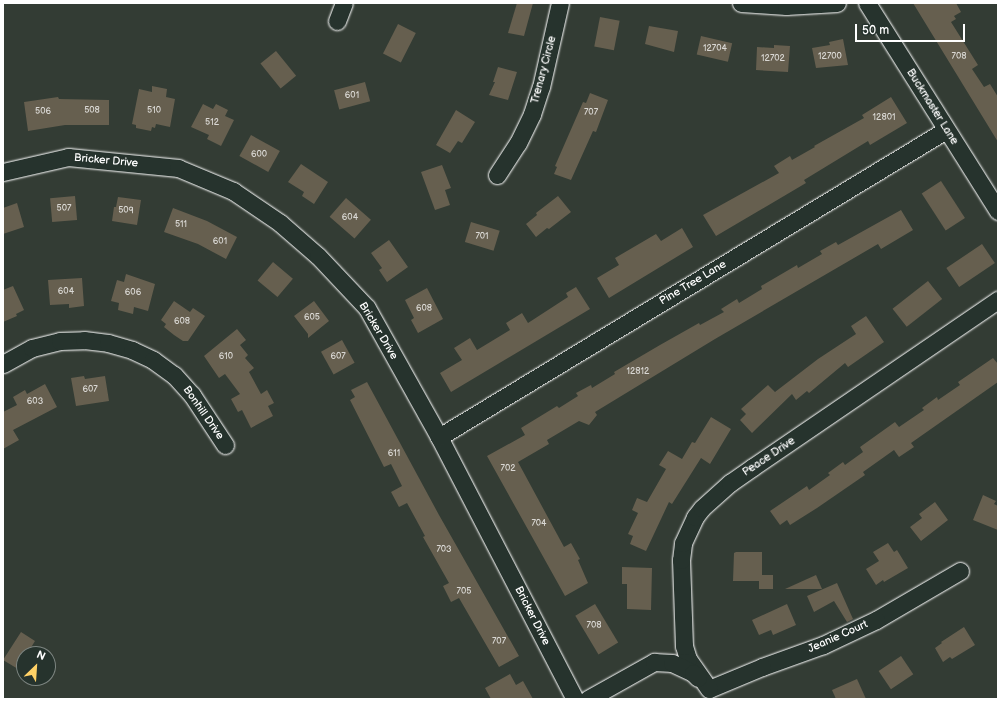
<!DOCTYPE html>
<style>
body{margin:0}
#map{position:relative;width:1001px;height:702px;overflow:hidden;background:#333c34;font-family:"Balsamiq Sans",sans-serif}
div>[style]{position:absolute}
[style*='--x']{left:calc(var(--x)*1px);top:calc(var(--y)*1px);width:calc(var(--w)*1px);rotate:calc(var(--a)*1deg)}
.building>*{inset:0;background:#665f4f;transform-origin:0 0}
.roads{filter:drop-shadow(0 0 1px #fff) drop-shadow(0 0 1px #fff)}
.minor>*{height:17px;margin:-8.5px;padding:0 8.5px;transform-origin:8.5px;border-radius:8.5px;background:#26332d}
span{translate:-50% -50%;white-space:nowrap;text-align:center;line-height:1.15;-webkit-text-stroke:3.5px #26332d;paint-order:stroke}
.number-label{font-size:9px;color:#d9d7d3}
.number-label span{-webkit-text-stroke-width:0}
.street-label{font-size:11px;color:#fff}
.frame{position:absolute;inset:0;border:4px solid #fff;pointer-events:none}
.north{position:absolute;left:16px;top:646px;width:40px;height:40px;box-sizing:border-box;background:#26332d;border:1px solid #7d8581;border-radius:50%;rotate:25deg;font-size:11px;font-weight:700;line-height:16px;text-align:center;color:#fff}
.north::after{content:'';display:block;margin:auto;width:14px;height:18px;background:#ffd166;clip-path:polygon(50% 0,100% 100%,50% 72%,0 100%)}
.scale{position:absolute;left:855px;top:24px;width:110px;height:18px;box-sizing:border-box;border:2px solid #fff;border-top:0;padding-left:5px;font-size:12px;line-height:14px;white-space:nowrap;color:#fff;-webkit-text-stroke:3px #26332d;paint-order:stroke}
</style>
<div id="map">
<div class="building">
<i style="clip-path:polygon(517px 3px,533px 3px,524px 36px,508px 33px)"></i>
<i style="clip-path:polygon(913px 3px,956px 3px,961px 12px,954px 16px,956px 19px,951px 22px,978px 65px,972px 69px,984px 87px,990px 84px,998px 97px,998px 142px)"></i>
<i style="left:600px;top:17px;width:20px;height:30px;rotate:11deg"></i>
<i style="left:398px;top:24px;width:20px;height:33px;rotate:27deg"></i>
<i style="clip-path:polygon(649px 26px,678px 31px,674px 52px,645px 44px)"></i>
<i style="left:701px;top:36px;width:32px;height:19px;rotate:13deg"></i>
<i style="clip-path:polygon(843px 39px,848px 65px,816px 68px,812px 48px,830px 45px,829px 42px)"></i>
<i style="clip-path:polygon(774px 45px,790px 46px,788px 72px,756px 70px,757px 47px,774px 48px)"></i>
<i style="left:276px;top:51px;width:32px;height:20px;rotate:51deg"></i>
<i style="clip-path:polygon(498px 67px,517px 72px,508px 100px,489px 95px,495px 82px,493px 82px)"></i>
<i style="left:365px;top:82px;width:20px;height:32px;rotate:75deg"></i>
<i style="clip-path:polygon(152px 86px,167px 89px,166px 97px,175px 99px,170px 127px,156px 124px,155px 128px,152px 127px,151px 131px,136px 128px,136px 125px,132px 124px,139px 89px,152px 92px)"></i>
<i style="clip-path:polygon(590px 93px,608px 100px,596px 132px,593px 131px,571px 180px,554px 174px,557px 167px,555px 166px,583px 102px,586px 103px)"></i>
<i style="clip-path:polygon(58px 97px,59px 99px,109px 100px,109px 125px,65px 125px,28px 131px,24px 102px)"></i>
<i style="clip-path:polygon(891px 97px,907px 123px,870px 145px,868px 141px,804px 180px,806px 183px,716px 236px,703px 215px,779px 173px,774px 166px,790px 156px,792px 160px,815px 147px,814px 146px,864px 118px,862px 115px)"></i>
<i style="clip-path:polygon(203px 104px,213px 109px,216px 104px,228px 110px,225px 116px,234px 120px,221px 146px,207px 139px,209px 135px,191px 127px)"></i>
<i style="clip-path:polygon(456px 110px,475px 122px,462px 143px,458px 141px,450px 153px,436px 145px)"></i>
<i style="left:251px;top:135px;width:33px;height:24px;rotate:29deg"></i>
<i style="clip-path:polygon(301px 164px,328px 182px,314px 204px,302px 196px,304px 192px,288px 182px)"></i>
<i style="clip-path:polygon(442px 165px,451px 188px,445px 190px,450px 205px,435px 210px,421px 172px)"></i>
<i style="left:941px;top:181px;width:44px;height:23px;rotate:57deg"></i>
<i style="left:75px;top:196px;width:24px;height:25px;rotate:85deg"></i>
<i style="clip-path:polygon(558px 196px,571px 212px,549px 229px,547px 228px,536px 237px,526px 224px,537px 215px,536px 213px)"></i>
<i style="clip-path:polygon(118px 197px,141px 200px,137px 225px,112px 221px,114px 207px,116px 207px)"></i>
<i style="left:346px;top:198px;width:33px;height:25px;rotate:41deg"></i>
<i style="clip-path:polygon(17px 203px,24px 227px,3px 234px,3px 208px)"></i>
<i style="clip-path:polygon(173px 208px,207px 221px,237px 237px,226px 259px,198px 244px,164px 232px)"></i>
<i style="clip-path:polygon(901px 210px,913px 230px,881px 249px,878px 244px,715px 339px,595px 412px,597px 415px,589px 425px,579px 421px,547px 440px,549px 444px,518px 462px,564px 547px,571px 543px,580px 559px,578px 560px,588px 583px,565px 596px,487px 456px,525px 435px,521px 428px,557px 406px,559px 408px,578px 396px,576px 393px,591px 385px,592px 388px,615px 374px,614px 372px,660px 345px,699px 323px,700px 325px,724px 312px,721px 309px,737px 299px,739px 303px,762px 289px,761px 286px,797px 265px,798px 268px,822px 254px,820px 251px,836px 242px,838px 245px)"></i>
<i style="left:471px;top:222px;width:30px;height:21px;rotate:17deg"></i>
<i style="clip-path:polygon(682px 228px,693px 247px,609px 298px,597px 278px,619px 265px,615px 258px,656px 234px,661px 241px)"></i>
<i style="clip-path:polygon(389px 240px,408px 267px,387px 282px,379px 270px,382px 268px,371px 253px)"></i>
<i style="left:982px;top:244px;width:23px;height:43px;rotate:56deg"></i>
<i style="left:273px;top:262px;width:26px;height:24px;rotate:40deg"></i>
<i style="clip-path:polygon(126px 274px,155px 284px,148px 311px,134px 307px,133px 314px,118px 310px,119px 303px,111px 301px,117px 280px,124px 282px)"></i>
<i style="clip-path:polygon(82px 278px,84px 306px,69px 308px,69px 304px,50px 305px,48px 280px)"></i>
<i style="left:928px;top:281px;width:23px;height:45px;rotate:52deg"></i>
<i style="clip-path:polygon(13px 286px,24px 310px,16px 314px,17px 316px,3px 322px,3px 290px)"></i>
<i style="clip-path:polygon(576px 287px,590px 309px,451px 392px,440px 373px,462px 360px,454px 348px,470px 338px,477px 350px,510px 330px,506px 323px,522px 313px,528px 323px,568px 297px,566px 293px)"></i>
<i style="clip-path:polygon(427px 288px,443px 319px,418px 333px,411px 320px,414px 318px,405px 300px)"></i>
<i style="clip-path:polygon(174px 301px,190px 312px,193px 308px,205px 316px,188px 341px,183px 341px,174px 335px,164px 327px,166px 324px,161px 320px)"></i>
<i style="clip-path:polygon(314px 301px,329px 321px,308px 338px,308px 334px,294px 316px)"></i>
<i style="clip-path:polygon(866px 316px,884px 342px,848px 367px,845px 363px,809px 393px,807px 391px,796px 400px,792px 394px,752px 433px,740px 420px,746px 414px,741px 409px,768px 385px,775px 392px,818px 359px,856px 334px,851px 326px)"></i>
<i style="clip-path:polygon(237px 329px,246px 340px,240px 345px,248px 355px,245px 358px,254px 368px,249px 372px,261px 394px,267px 390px,274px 403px,268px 406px,273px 416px,251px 428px,242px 410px,238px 412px,231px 399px,240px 394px,225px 374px,219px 378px,204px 356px)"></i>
<i style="left:342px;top:340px;width:26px;height:24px;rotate:61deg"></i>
<i style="clip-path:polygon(993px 358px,998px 364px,998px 382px,911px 443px,914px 447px,899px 457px,894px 450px,863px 472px,865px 475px,817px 508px,790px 525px,787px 520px,780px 525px,770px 511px,807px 486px,809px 490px,830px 475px,828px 473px,843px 462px,845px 465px,863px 452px,860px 447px,895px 422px,899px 427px,924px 410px,922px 408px,937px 397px,938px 400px,960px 385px,958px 382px)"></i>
<i style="clip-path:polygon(84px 376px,85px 379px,105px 376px,109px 401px,76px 406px,71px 378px)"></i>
<i style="clip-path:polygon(367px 382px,439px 515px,519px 656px,499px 667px,459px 598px,451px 602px,443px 586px,449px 583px,423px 537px,425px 536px,407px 503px,399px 507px,391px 492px,402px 486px,391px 464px,384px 467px,350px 400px,355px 397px,351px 390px)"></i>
<i style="clip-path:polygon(45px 384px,57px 407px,13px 430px,19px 440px,3px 449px,3px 412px,17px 405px,13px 397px,25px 390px,27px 394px)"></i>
<i style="clip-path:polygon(711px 417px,731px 429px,710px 464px,701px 458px,672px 504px,669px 502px,646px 551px,630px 544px,633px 536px,628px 534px,638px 513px,632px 510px,637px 498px,647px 502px,666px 469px,659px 465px,668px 451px,682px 459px,692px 442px,695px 443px)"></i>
<i style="clip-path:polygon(983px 495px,996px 501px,994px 504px,998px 506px,998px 530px,973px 520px)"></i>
<i style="clip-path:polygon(935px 502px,948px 520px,921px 541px,910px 527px,922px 518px,919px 514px)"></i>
<i style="clip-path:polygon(888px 543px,894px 552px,897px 550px,908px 568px,884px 582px,883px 580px,876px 585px,866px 569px,879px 561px,873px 552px)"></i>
<i style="clip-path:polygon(736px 552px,762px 552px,762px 575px,773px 575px,773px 589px,759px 589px,759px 581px,733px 581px,734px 553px)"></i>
<i style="clip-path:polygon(622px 567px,652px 568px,651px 610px,627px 609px,627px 584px,622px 584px)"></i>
<i style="clip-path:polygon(816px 575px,822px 589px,785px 589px)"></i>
<i style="clip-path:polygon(837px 583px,853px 619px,847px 622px,834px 601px,814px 612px,807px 596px)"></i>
<i style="left:595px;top:604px;width:45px;height:23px;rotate:59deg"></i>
<i style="clip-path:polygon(787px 604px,796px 625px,773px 635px,771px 630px,759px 635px,752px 620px)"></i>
<i style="clip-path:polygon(964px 627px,975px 645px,952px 659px,950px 657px,943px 662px,935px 648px,942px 643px,941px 642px)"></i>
<i style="clip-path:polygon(21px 632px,35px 641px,27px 654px,24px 654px,24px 659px,18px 669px,3px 660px)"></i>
<i style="left:901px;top:656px;width:22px;height:27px;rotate:56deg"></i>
<i style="clip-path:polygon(510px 674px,516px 685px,523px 681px,533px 699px,491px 699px,485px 688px)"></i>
<i style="clip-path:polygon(857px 679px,866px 699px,836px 699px,832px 690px)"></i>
</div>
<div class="roads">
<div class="minor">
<i style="--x:741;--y:3;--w:45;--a:3.8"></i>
<i style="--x:786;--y:6;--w:51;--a:-3.4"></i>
<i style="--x:867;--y:3;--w:246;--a:57.8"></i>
<i style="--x:337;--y:21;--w:19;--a:-69"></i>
<i style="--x:3;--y:172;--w:67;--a:-13"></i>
<i style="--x:68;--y:157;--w:111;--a:5.7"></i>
<i style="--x:178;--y:168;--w:60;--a:22.7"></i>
<i style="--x:233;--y:191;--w:57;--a:34.2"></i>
<i style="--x:280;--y:223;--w:50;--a:41"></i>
<i style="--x:318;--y:256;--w:71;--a:46.7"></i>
<i style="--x:367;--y:308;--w:148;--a:60.8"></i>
<i style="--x:439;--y:437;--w:295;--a:62.6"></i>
<i style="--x:497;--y:175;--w:38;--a:-57"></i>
<i style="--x:518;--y:143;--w:32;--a:-64"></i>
<i style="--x:532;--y:114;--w:28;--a:-72"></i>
<i style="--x:541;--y:87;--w:86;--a:-77.3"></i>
<i style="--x:3;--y:364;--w:33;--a:-29"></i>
<i style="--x:32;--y:348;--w:29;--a:-14"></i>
<i style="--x:60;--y:341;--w:24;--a:-2"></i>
<i style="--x:84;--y:340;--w:24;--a:7"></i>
<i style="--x:108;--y:343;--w:25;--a:16"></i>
<i style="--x:132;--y:350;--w:23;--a:25"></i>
<i style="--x:153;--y:360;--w:26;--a:36"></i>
<i style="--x:174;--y:375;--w:27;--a:48"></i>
<i style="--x:192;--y:395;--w:60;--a:56.6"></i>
<i style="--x:439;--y:437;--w:593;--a:-31.2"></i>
<i style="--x:960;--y:571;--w:97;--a:149.7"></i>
<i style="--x:876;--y:620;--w:59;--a:154.7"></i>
<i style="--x:823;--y:645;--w:65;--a:160.2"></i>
<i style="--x:762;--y:667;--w:57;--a:157.5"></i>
<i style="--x:709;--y:689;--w:37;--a:-125"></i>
<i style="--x:688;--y:659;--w:14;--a:-107"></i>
<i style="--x:684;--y:646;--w:86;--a:-92"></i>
<i style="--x:681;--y:560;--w:17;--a:-83"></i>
<i style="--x:683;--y:543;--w:29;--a:-65"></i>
<i style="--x:695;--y:517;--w:11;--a:-52"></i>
<i style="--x:702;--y:508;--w:38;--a:-42"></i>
<i style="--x:730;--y:483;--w:28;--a:-35"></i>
<i style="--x:753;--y:467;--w:297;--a:-34.3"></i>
<i style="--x:588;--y:699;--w:76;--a:-29.3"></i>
<i style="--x:654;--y:662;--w:18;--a:3"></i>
<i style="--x:672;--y:663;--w:23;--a:25"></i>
<i style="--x:693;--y:673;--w:7;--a:45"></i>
</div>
</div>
<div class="number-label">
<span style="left:715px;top:49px">12704</span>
<span style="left:830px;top:57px">12700</span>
<span style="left:959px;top:57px">708</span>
<span style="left:773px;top:59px">12702</span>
<span style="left:352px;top:96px">601</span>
<span style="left:92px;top:111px">508</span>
<span style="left:154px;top:111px">510</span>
<span style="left:43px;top:112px">506</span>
<span style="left:591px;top:113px">707</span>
<span style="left:884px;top:118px">12801</span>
<span style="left:212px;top:123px">512</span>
<span style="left:259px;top:155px">600</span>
<span style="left:64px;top:209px">507</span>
<span style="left:126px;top:211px">509</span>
<span style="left:350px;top:218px">604</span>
<span style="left:181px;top:225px">511</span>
<span style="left:482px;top:237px">701</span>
<span style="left:220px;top:242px">601</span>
<span style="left:66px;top:292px">604</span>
<span style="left:133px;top:293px">606</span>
<span style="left:424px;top:309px">608</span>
<span style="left:312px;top:318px">605</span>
<span style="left:182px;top:322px">608</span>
<span style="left:226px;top:357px">610</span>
<span style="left:338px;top:357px">607</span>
<span style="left:638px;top:372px">12812</span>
<span style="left:90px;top:390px">607</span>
<span style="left:35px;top:402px">603</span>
<span style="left:394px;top:454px">611</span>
<span style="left:508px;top:469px">702</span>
<span style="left:539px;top:524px">704</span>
<span style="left:444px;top:550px">703</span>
<span style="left:464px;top:592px">705</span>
<span style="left:594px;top:626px">708</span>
<span style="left:499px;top:642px">707</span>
</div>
<div class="street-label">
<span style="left:544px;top:70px;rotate:-75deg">Trenary Circle</span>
<span style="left:932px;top:107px;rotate:58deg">Buckmaster Lane</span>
<span style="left:106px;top:161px;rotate:5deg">Bricker Drive</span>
<span style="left:693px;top:283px;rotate:-31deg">Pine Tree Lane</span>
<span style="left:378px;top:331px;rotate:59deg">Bricker Drive</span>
<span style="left:203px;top:413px;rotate:55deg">Bonhill Drive</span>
<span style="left:769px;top:457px;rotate:-34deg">Peace Drive</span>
<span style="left:532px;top:616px;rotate:63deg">Bricker Drive</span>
<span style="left:838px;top:637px;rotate:-24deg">Jeanie Court</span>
</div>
<div class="frame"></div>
<div class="north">N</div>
<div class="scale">50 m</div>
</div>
